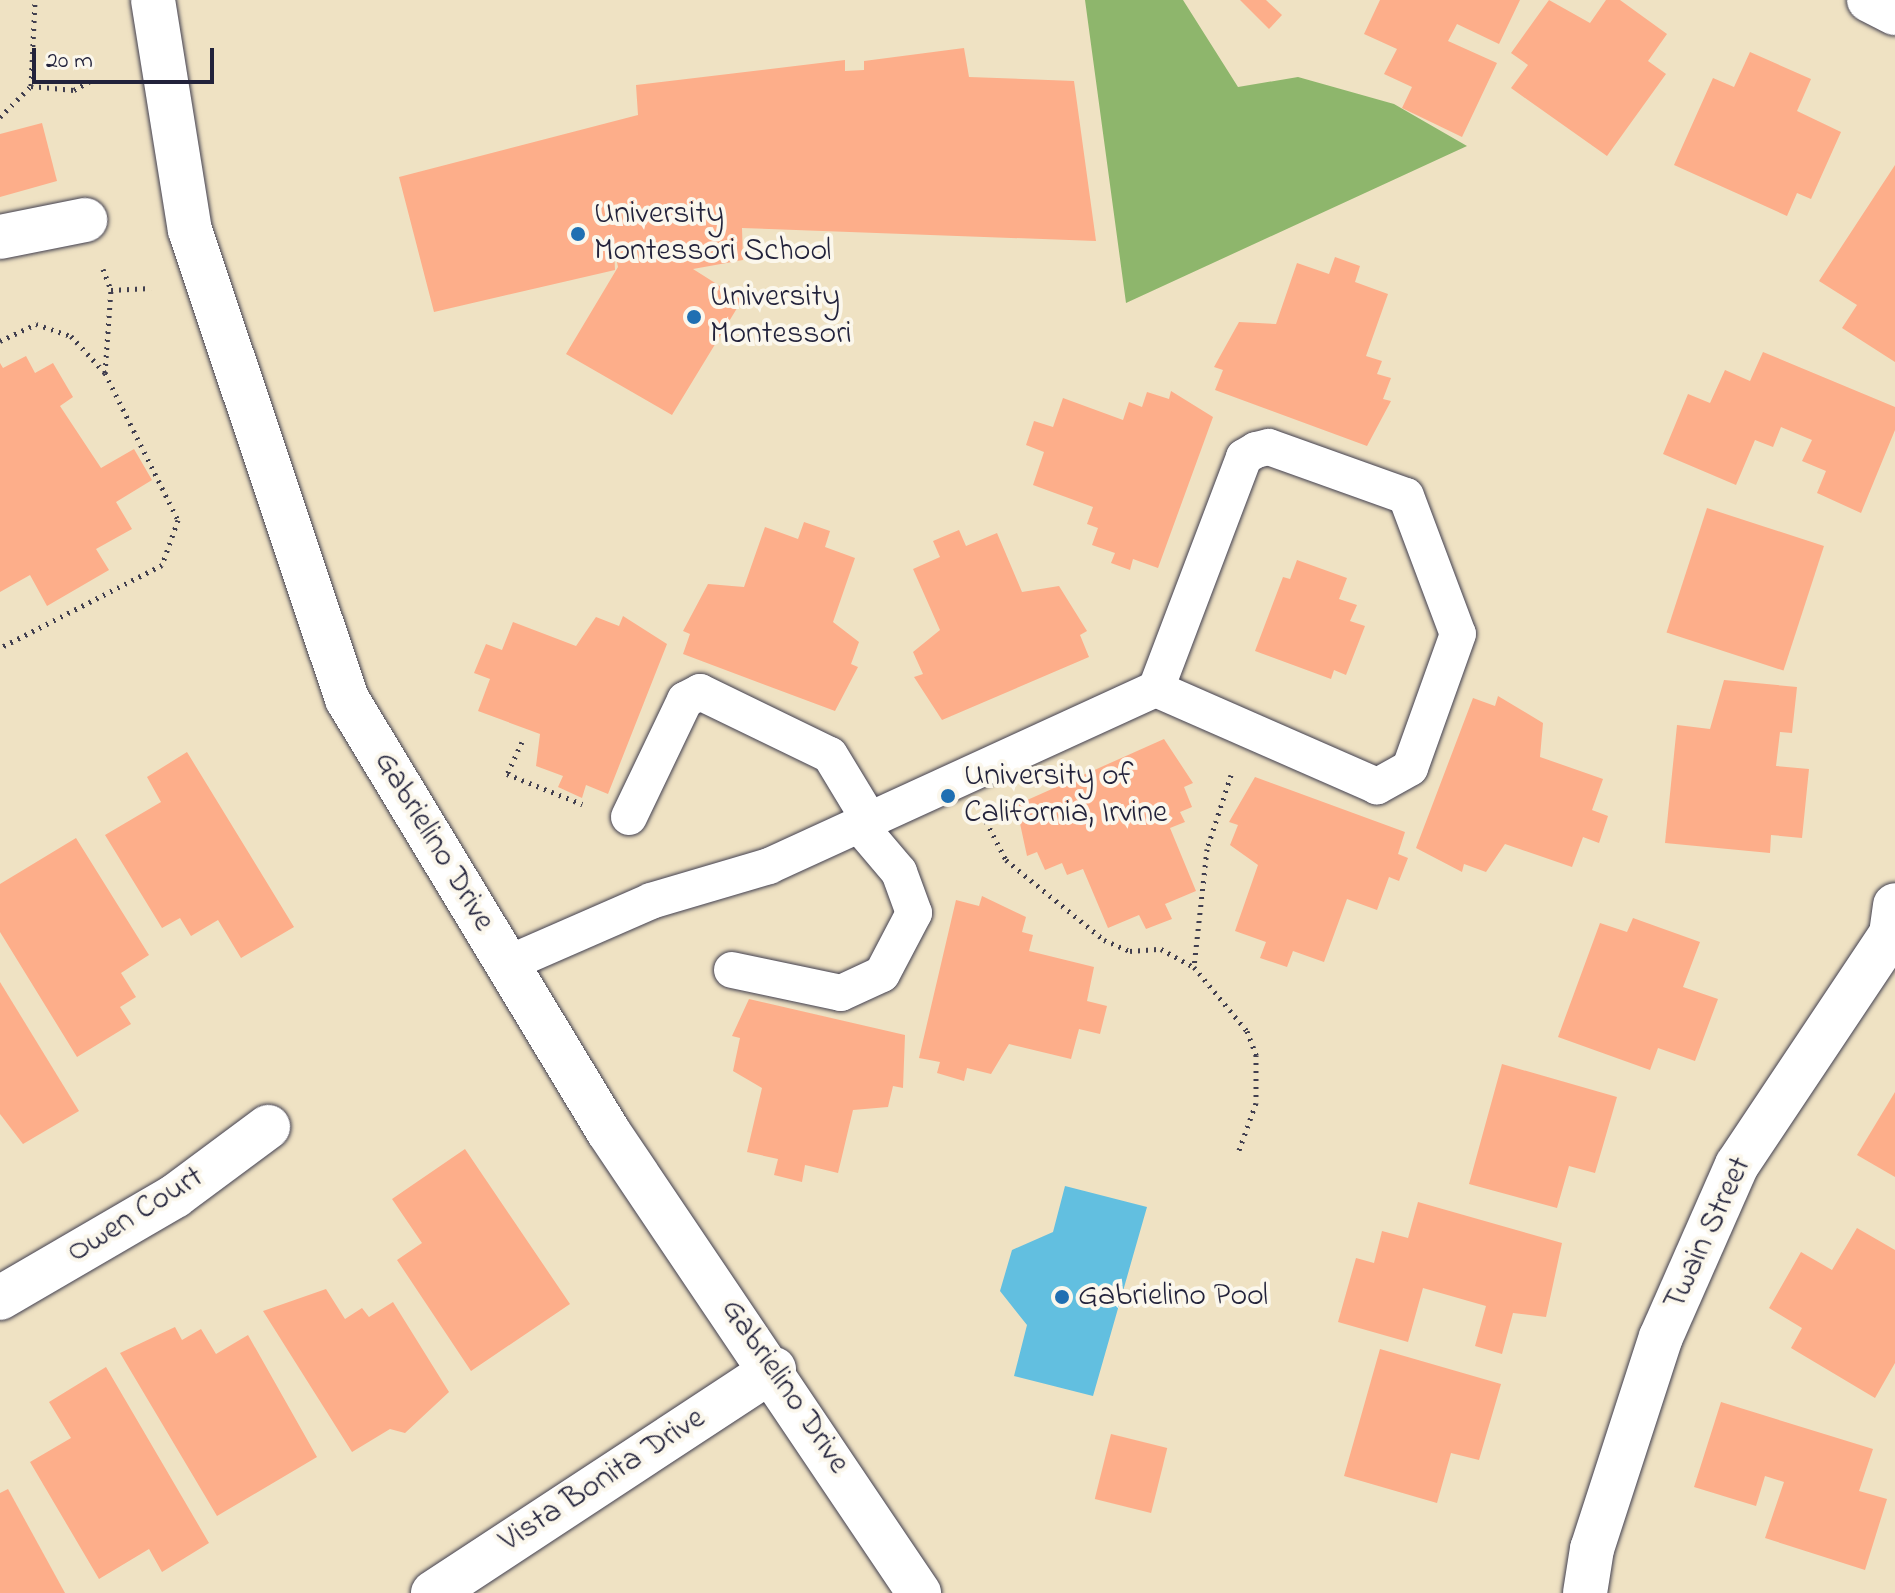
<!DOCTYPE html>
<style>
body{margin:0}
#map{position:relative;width:1895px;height:1593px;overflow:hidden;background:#efe2c3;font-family:"Indie Flower",sans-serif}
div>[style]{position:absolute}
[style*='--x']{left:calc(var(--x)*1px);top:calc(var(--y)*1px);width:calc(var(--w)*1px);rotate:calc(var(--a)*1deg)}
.forest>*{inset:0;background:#8eb66c}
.water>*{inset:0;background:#62bfe0}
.building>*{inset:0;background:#fdae8a;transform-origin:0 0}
.path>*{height:5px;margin-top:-2.5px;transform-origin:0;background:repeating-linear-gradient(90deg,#413f4f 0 2px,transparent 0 8px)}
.roads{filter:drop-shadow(0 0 2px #413f4f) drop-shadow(0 0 2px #413f4f)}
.service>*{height:36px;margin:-18px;padding:0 18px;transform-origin:18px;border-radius:18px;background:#fff}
.minor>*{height:44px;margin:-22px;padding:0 22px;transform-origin:22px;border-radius:22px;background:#fff}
.tertiary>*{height:44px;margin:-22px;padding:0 22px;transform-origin:22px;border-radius:22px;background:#fff}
.dots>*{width:22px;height:22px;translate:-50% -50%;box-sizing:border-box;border:4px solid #fbf7ec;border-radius:50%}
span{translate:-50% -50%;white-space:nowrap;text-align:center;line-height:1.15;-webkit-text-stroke:8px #fbf7ec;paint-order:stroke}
.poi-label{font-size:32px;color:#22223b}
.left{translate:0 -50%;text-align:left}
.street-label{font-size:32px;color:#22223b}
.scale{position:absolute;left:32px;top:48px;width:182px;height:36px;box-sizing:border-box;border:4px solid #22223b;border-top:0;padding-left:10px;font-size:24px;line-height:28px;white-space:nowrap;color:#22223b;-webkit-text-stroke:6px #fbf7ec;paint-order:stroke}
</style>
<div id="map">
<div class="forest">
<i style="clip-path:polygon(1085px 0,1183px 0,1238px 87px,1298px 77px,1394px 104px,1467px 146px,1126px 303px)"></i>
</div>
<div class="water">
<i style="clip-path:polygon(1065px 1186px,1147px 1207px,1093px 1396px,1014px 1376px,1027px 1325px,1000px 1291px,1012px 1250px,1053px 1232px)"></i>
</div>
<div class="building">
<i style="clip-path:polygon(1240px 0,1266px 0,1282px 15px,1269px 29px)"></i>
<i style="clip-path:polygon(1380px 0,1520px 0,1499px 44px,1457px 24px,1448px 41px,1497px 63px,1462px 137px,1402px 108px,1412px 87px,1384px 74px,1397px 49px,1364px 34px)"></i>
<i style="clip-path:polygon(1549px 0,1590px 23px,1606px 0,1620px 0,1667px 34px,1648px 61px,1666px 74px,1607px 156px,1511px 88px,1528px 65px,1511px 53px)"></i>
<i style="clip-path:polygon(964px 48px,969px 77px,1074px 81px,1096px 241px,742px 228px,743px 260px,693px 269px,742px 300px,672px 415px,566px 354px,618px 267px,614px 248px,615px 270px,434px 312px,399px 177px,638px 115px,636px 85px,845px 60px,845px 71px,864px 70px,864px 61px)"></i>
<i style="clip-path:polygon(1750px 52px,1811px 79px,1797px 111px,1841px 132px,1811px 199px,1797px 193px,1787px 216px,1674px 165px,1713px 78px,1734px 87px)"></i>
<i style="clip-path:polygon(42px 123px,57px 181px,0 197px,0 134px)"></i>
<i style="clip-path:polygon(1895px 165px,1895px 362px,1842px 328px,1857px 305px,1819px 281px)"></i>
<i style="clip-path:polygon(1335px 257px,1360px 266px,1355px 282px,1388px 294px,1366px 356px,1382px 361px,1377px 374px,1391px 378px,1383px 399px,1391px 401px,1367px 446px,1215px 390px,1223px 370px,1214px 367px,1239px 322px,1276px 324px,1297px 263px,1329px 274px)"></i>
<i style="clip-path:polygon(1763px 352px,1895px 407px,1895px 430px,1861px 513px,1817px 493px,1826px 471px,1802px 461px,1812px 440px,1781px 427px,1773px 447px,1755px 440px,1736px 485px,1663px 454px,1688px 394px,1710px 403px,1725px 370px,1750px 381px)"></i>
<i style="clip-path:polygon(26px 356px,35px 373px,53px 363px,73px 397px,60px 406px,101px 468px,134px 449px,152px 480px,116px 502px,132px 529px,96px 549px,109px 570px,47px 606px,30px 575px,0 592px,0 363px,3px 368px)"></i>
<i style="clip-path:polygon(1171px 391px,1213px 417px,1158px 568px,1133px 559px,1130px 570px,1111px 563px,1115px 553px,1092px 545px,1098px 528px,1087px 524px,1093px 507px,1033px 485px,1044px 452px,1026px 445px,1034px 421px,1053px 427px,1063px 398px,1123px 420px,1129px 402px,1142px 407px,1147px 392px,1169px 399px)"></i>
<i style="left:1707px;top:508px;width:123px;height:131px;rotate:18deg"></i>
<i style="clip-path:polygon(804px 522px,830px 531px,825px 547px,855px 558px,833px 622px,859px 642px,851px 664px,858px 667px,835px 711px,683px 654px,690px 634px,683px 631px,708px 584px,744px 587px,765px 527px,798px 539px)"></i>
<i style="clip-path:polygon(959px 530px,966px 546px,997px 533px,1022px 592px,1059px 586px,1087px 631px,1080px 635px,1089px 657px,942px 720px,914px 677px,923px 674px,913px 652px,940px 630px,913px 569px,940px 557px,933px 541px)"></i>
<i style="clip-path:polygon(1297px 560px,1347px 578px,1339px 599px,1357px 605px,1350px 621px,1365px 626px,1346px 675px,1334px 670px,1331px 679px,1255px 651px,1283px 577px,1290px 579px)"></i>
<i style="clip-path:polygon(623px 616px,667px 644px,608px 794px,586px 785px,582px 798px,558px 787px,563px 776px,536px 766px,540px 734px,478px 711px,490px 679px,474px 673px,486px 644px,502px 650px,513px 622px,576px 646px,596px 617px,619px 626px)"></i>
<i style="clip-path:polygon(1724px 680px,1797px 687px,1792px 733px,1780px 732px,1776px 766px,1809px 769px,1802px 838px,1771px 835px,1770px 853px,1665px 843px,1677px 725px,1710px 729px)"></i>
<i style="clip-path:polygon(1498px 696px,1543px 723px,1540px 757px,1603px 779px,1592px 810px,1608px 816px,1599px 843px,1583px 837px,1572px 867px,1505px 844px,1486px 872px,1464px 864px,1462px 872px,1416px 848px,1473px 698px,1495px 706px)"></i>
<i style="clip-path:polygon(1164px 739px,1193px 783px,1184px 787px,1192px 807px,1180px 812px,1185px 822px,1170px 828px,1196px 891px,1165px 904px,1172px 919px,1146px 929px,1139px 915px,1108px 928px,1083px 869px,1067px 875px,1062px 863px,1045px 870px,1037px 852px,1027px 856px,1016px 805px)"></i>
<i style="clip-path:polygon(187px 752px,294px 927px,241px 958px,218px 920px,191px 936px,180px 918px,162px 928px,105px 835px,161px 802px,147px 777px)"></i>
<i style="clip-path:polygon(1255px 777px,1405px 832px,1398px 854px,1408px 858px,1399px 881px,1389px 877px,1377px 910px,1347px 899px,1324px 962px,1293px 951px,1287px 967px,1260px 958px,1266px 942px,1235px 931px,1258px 865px,1230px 845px,1238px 825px,1229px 822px)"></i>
<i style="clip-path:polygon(76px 838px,149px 955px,121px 973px,136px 997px,120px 1007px,131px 1024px,77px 1057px,0 932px,0 884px)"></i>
<i style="clip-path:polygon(982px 896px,1026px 917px,1022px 932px,1033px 935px,1029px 951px,1094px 967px,1087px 1001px,1107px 1006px,1100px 1034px,1079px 1029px,1071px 1059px,1009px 1044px,991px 1074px,967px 1068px,964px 1081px,937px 1073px,940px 1062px,919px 1058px,956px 900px,979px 906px)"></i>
<i style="clip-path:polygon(1633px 918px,1700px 942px,1683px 987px,1718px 999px,1695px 1061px,1658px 1048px,1650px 1070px,1558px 1037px,1600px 923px,1627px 932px)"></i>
<i style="clip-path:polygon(0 982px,79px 1111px,23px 1144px,0 1114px)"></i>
<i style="clip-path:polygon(749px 999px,905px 1035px,903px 1088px,893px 1086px,888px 1107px,853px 1110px,838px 1173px,805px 1165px,802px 1182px,774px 1175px,778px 1159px,747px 1152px,762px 1088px,733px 1071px,740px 1038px,732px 1036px)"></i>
<i style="clip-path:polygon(1502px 1064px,1617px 1097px,1595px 1173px,1569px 1166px,1557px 1208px,1469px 1184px)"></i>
<i style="clip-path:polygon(1895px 1092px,1895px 1177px,1857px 1155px)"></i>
<i style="clip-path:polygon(465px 1149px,570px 1304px,471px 1371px,397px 1260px,422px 1243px,392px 1199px)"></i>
<i style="clip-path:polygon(1418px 1202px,1562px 1243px,1546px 1317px,1513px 1313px,1502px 1354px,1475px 1346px,1486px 1306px,1423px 1288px,1408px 1342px,1338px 1322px,1356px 1258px,1374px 1263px,1382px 1231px,1408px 1238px)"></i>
<i style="clip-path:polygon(1857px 1228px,1895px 1250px,1895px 1363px,1875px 1398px,1791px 1348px,1802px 1328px,1769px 1308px,1801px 1252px,1832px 1270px)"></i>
<i style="clip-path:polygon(326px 1289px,345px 1319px,362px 1308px,369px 1317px,393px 1302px,449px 1392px,405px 1433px,390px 1429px,352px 1452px,263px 1311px)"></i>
<i style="clip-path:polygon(175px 1327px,182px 1340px,201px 1329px,216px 1354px,248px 1335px,317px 1457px,217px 1516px,120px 1353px)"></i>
<i style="clip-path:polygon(1380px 1349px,1501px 1384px,1479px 1460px,1451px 1453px,1437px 1503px,1344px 1476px)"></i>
<i style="clip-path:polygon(106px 1367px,209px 1543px,162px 1572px,149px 1549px,99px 1579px,30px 1462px,71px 1438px,49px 1402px)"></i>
<i style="clip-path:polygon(1721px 1402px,1873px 1449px,1859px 1491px,1887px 1499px,1865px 1570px,1765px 1538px,1784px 1482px,1765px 1476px,1756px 1506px,1694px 1487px)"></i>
<i style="left:1111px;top:1434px;width:58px;height:67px;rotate:14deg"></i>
<i style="clip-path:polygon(8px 1489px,65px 1593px,0 1593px,0 1493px)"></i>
</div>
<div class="path">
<i style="--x:31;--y:86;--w:86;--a:-87.3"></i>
<i style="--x:0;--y:117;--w:44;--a:-45"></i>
<i style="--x:31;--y:86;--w:43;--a:5.3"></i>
<i style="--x:74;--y:90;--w:23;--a:-29"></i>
<i style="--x:103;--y:269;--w:22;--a:69"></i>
<i style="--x:0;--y:341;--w:40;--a:-25"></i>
<i style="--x:36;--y:324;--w:37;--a:19"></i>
<i style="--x:71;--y:336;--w:50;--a:47.4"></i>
<i style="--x:105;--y:373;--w:164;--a:63.6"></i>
<i style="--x:178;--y:520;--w:48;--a:109.6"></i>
<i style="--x:162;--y:565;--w:182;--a:152.9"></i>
<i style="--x:105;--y:373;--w:83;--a:-85.9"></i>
<i style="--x:111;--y:290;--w:40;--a:-2.9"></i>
<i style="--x:522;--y:742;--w:35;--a:115"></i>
<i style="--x:507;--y:774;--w:81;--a:21.8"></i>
<i style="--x:1231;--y:775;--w:78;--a:108"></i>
<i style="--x:1207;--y:849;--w:119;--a:96.3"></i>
<i style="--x:1194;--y:967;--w:83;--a:50.4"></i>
<i style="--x:1247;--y:1031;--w:26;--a:69"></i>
<i style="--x:1256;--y:1055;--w:48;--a:90"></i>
<i style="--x:1256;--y:1103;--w:53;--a:109.8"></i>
<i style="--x:986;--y:821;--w:44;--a:62.9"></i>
<i style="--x:1006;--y:860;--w:127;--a:39.2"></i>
<i style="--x:1104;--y:940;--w:28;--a:23"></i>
<i style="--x:1130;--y:951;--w:31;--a:-4"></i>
<i style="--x:1161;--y:949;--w:38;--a:29"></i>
</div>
<div class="roads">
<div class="service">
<i style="--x:629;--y:817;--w:130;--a:-64.4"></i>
<i style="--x:685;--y:700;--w:17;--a:-28"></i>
<i style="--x:700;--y:692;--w:144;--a:25.9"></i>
<i style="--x:830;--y:755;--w:77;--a:58.8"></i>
<i style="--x:507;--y:964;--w:157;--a:-23.6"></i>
<i style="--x:651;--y:901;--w:123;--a:-16.5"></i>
<i style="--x:769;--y:866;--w:426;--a:-24.6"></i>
<i style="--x:1156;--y:689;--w:248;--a:-69.2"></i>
<i style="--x:1244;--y:457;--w:14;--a:-30"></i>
<i style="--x:1256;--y:450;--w:13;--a:-13"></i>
<i style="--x:1269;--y:447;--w:145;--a:19.7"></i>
<i style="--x:1406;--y:496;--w:147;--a:69.4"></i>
<i style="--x:1458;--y:634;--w:142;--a:109.7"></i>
<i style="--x:1410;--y:768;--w:38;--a:151"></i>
<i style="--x:1377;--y:786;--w:241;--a:-156.3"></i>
<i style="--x:732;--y:970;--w:111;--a:11.9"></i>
<i style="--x:841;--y:993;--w:45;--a:-24.9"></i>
<i style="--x:882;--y:974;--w:69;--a:-62.3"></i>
<i style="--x:914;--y:913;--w:44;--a:-110.1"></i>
<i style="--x:899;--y:872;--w:60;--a:-130.3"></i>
</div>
<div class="minor">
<i style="--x:1869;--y:0;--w:29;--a:27"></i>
<i style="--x:0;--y:237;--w:87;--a:-11.3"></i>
<i style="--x:0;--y:1298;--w:203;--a:-30.2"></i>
<i style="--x:175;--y:1196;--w:116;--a:-36.6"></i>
<i style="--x:1585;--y:1593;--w:45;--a:-81"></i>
<i style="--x:1592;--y:1549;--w:223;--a:-72"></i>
<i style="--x:1661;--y:1337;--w:188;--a:-66.2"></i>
<i style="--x:1737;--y:1165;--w:278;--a:-56.3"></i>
<i style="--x:1891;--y:934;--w:29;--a:-82"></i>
</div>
<div class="tertiary">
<i style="--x:153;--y:0;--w:233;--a:80.9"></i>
<i style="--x:190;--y:230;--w:495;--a:71.5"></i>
<i style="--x:347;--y:699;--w:505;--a:58.86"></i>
<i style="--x:608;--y:1131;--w:557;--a:56.05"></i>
<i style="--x:433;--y:1593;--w:408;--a:-33.3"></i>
</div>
</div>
<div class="dots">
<i style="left:578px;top:234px;background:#1f6fb2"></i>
<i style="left:694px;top:317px;background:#1f6fb2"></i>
<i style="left:948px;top:796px;background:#1f6fb2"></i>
<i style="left:1062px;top:1297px;background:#1f6fb2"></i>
</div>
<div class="poi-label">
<span class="left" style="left:594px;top:234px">University<br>Montessori School</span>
<span class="left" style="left:710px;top:317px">University<br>Montessori</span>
<span class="left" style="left:964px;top:796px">University of<br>California, Irvine</span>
<span class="left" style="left:1078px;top:1297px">Gabrielino Pool</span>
</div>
<div class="street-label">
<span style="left:433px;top:842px;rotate:59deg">Gabrielino Drive</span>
<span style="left:136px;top:1216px;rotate:-32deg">Owen Court</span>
<span style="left:1709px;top:1234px;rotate:-65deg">Twain Street</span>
<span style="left:784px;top:1387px;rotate:56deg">Gabrielino Drive</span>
<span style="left:603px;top:1481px;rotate:-33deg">Vista Bonita Drive</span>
</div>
<div class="scale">20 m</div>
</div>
